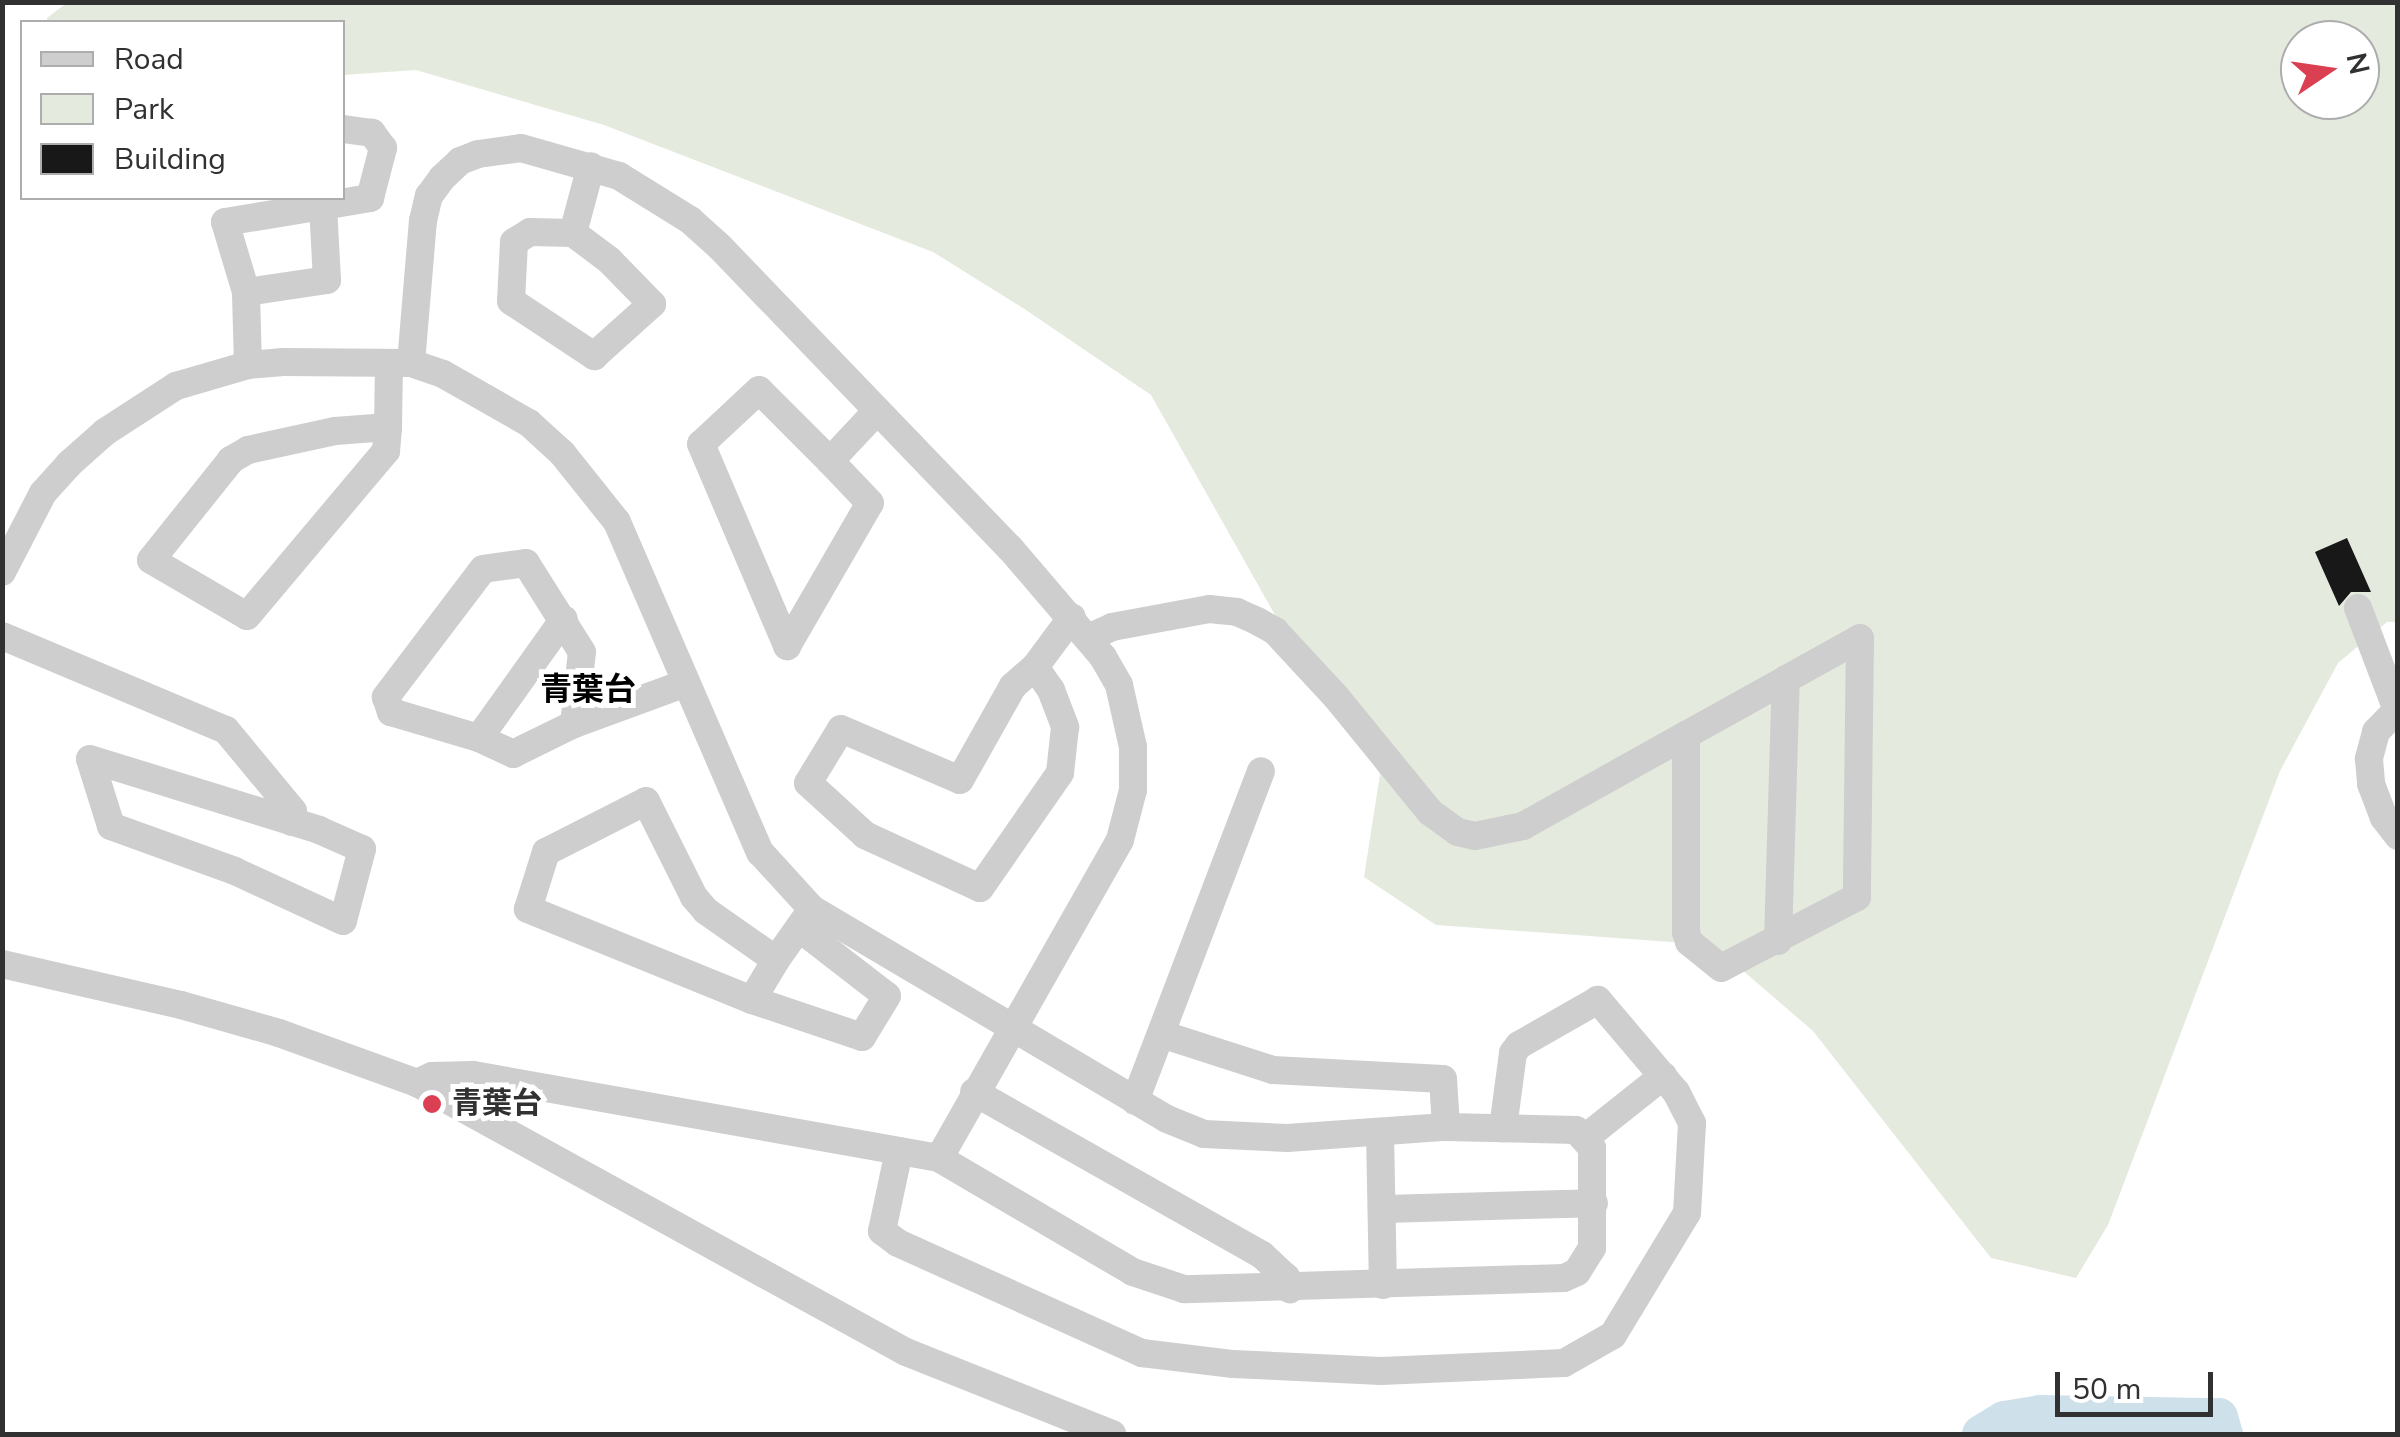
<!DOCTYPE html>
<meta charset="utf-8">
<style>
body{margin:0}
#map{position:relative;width:2400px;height:1437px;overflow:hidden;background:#fff;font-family:"Nunito Sans","Noto Sans JP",sans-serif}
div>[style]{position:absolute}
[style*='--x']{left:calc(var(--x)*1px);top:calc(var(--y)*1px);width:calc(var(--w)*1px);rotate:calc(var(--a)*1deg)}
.green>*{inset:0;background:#e4eadd}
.river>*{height:38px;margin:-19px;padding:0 19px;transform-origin:19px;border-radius:19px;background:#cee1eb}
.building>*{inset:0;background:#181818}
.minor>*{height:28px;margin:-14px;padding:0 14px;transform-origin:14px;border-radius:14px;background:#cecece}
.dots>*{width:28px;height:28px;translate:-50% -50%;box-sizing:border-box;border:5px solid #fff;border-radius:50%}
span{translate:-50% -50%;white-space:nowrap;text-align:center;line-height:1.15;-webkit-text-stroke:10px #fff;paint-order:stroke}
.poi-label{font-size:30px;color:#313131;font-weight:700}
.left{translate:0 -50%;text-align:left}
.neighbourhood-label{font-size:32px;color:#000;font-weight:700}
.frame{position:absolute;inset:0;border:5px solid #313131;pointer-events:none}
.legend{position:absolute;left:20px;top:20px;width:325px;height:180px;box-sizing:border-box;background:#fff;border:2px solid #adadad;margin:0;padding:12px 18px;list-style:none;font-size:30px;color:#313131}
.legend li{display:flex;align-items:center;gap:20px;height:50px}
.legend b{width:50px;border:2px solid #adadad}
.north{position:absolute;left:2280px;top:20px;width:100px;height:100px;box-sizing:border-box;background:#fff;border:2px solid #adadad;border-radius:50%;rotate:77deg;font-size:28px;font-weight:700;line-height:40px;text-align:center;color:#313131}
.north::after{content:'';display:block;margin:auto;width:35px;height:45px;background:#db4052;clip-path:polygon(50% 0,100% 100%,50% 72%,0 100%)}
.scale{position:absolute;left:2055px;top:1372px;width:158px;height:45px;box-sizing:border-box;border:5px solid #313131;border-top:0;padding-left:12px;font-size:30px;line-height:35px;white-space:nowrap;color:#313131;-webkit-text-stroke:8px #fff;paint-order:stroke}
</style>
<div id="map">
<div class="green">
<i style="clip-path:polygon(evenodd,68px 2px,2397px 3px,2397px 622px,2387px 622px,2338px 663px,2280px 771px,2108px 1225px,2076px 1278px,1991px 1258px,1813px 1031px,1713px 945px,1436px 925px,1364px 877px,1380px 774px,1297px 654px,1151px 395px,1026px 310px,933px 252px,604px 125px,416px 70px,343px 75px,342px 22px,48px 22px,47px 18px,68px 2px,2300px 40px,2360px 40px,2360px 100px,2300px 100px,2300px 40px)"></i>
</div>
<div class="river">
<i style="--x:1981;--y:1434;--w:27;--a:-31"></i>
<i style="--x:2004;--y:1420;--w:36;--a:-9"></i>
<i style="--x:2040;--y:1414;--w:179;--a:1"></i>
<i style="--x:2219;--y:1417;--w:18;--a:74"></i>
</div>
<div class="building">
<i style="clip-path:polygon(2347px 538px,2371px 592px,2351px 592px,2339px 606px,2315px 552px)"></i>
</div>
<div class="minor">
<i style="--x:573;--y:233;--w:43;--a:-178.7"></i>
<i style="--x:530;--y:232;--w:19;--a:148"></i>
<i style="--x:514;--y:242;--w:59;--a:92.9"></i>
<i style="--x:511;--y:301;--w:100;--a:33.5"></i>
<i style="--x:594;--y:356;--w:78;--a:-41.9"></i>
<i style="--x:652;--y:304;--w:62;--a:-134.3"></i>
<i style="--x:609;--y:260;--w:45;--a:-143.1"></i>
<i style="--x:573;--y:233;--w:69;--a:-75"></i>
<i style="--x:246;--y:292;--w:73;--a:-106.7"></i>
<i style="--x:225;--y:222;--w:99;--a:-9.3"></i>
<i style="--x:411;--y:363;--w:143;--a:-85.2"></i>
<i style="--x:423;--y:221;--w:26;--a:-77"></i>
<i style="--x:429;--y:196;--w:22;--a:-54"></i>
<i style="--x:442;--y:178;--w:25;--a:-43"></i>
<i style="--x:460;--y:161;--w:19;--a:-21"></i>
<i style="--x:478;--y:154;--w:43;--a:-7.9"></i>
<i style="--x:521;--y:148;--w:102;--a:15.9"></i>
<i style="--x:619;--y:176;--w:84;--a:31.8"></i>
<i style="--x:690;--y:220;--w:40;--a:42"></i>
<i style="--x:720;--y:247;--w:418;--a:46.1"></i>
<i style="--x:1010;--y:548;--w:143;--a:49.5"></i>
<i style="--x:1103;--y:657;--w:32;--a:60"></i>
<i style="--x:1119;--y:685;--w:64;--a:77.3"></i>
<i style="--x:1133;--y:747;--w:43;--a:90"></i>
<i style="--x:1133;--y:790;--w:52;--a:104.6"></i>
<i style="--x:1120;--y:840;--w:366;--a:119.6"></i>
<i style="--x:248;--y:365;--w:73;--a:-91.6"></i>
<i style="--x:246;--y:292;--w:82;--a:-8.4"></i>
<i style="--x:327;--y:280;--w:74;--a:-93.1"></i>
<i style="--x:323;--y:206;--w:48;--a:-9.7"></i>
<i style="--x:370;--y:198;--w:52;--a:-75.4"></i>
<i style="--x:383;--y:148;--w:19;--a:-126"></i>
<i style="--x:372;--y:133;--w:30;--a:-172"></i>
<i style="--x:388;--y:427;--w:53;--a:175.7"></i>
<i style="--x:335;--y:431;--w:89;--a:167.7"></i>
<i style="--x:248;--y:450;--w:20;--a:150"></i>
<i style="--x:231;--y:460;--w:128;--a:128.7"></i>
<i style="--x:151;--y:560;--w:111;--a:30.3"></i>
<i style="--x:247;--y:616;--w:216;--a:-49.9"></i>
<i style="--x:386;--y:451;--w:24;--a:-85"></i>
<i style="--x:388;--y:427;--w:64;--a:-89.1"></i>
<i style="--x:830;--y:461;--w:100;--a:-135"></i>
<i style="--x:759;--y:390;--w:79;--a:137"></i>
<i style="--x:701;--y:444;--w:220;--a:66.9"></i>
<i style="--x:787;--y:646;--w:165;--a:-59.9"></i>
<i style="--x:870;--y:503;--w:58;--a:-133.6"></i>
<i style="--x:830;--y:461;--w:69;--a:-46.8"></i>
<i style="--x:2;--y:572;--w:89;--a:-62.6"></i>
<i style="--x:43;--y:493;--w:39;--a:-48"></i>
<i style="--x:69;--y:464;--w:48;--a:-41.6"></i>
<i style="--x:105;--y:432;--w:85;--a:-32.9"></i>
<i style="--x:176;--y:386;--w:75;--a:-16.3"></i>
<i style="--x:248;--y:365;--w:35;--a:-5"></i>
<i style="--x:283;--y:362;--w:128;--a:0.4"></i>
<i style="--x:411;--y:363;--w:34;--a:19"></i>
<i style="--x:443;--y:374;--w:99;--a:29.7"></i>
<i style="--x:529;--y:423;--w:45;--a:42.3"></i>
<i style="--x:562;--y:453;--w:88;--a:51.4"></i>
<i style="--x:617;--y:522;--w:360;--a:66.6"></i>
<i style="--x:760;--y:852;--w:77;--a:47.6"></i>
<i style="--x:812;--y:909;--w:412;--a:30.6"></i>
<i style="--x:1167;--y:1119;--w:40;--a:22"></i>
<i style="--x:1204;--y:1134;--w:83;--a:2.8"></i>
<i style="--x:1287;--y:1138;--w:159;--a:-4"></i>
<i style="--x:1446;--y:1127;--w:130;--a:1.3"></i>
<i style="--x:1576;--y:1130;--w:24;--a:48"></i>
<i style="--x:1592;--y:1148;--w:100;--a:90"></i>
<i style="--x:1592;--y:1248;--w:28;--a:122"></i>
<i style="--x:1577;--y:1272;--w:14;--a:155"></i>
<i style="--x:1564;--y:1278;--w:380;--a:178.3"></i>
<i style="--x:1184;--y:1289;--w:54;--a:-161.6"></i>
<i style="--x:1133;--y:1272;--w:225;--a:-149.6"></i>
<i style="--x:939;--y:1158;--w:474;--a:-169.9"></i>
<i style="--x:472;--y:1075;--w:40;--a:178.6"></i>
<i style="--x:432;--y:1076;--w:17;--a:155"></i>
<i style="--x:2358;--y:608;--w:109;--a:69.1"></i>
<i style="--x:2397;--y:710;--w:30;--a:134"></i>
<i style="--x:2376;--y:732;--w:28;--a:105"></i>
<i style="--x:2369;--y:759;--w:25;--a:85"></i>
<i style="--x:2371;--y:784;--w:36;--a:69"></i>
<i style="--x:2384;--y:818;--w:23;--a:52"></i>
<i style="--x:2;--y:636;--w:243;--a:22.8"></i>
<i style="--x:226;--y:730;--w:105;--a:50.4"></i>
<i style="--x:293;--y:811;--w:11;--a:95"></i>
<i style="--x:1090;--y:637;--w:24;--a:-24"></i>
<i style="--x:1112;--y:627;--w:99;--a:-10.5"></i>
<i style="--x:1209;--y:609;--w:28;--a:6"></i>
<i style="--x:1237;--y:612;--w:22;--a:24"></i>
<i style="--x:1257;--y:621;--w:21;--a:29"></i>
<i style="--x:1275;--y:631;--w:91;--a:47.2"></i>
<i style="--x:1337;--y:698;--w:147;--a:50.8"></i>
<i style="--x:1430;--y:812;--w:34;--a:36"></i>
<i style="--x:1458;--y:832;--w:17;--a:13"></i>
<i style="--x:1475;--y:836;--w:49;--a:-11.8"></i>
<i style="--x:1523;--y:826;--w:187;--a:-29.2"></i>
<i style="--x:1860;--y:638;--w:259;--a:90.7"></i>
<i style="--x:1857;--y:897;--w:153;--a:152.4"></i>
<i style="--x:1721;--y:968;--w:41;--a:-140.9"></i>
<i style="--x:1689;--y:942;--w:10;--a:-107"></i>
<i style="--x:1686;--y:932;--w:197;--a:-90"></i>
<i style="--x:1686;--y:735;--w:199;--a:-29.1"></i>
<i style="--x:1035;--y:667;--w:28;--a:55"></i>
<i style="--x:1051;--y:690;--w:40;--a:69"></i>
<i style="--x:1065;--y:727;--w:46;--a:96.2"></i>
<i style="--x:1060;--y:773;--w:140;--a:124.8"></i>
<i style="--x:980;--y:888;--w:127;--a:-155.3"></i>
<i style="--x:865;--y:835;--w:77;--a:-137.6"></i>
<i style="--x:808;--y:783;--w:63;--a:-58.6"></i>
<i style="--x:841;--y:729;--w:129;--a:23.2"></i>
<i style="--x:960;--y:780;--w:108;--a:-60.6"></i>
<i style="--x:1013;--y:686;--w:29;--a:-41"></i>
<i style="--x:1035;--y:667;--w:62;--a:-53.5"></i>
<i style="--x:574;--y:724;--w:72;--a:-83.7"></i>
<i style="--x:582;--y:652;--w:105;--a:-122.2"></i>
<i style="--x:526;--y:563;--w:43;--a:172.1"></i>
<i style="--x:483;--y:569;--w:161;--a:127.2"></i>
<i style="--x:386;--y:697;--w:16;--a:72"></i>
<i style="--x:391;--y:712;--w:92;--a:16.5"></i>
<i style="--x:479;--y:738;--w:38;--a:25"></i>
<i style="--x:513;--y:754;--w:68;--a:-26.2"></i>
<i style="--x:574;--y:724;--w:119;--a:-20.1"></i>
<i style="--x:479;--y:738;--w:146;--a:-54.5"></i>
<i style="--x:90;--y:759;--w:240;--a:17.2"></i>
<i style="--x:319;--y:830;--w:47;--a:23.8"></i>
<i style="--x:362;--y:849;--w:74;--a:104.8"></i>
<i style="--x:343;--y:921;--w:119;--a:-155.2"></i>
<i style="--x:235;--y:871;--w:132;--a:-160.1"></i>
<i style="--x:111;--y:826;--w:70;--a:-107.4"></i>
<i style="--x:799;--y:928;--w:111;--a:37.7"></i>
<i style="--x:887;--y:996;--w:48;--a:121.4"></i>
<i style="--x:862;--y:1037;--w:116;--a:-161.4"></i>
<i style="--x:752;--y:1000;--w:47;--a:-59"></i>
<i style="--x:776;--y:960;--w:62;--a:-54.8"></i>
<i style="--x:1778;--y:941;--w:262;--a:-88.3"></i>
<i style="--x:2;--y:964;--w:184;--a:12.9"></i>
<i style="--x:181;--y:1005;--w:102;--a:15.9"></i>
<i style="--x:279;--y:1033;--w:147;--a:19.9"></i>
<i style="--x:417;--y:1083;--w:558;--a:28.82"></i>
<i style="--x:906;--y:1352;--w:222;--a:21.7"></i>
<i style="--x:752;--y:1000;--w:242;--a:-157.9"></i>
<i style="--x:528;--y:909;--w:60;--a:-72.5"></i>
<i style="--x:546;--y:852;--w:112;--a:-27"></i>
<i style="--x:646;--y:801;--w:107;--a:63.4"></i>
<i style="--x:694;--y:897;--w:18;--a:49"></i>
<i style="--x:706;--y:911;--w:85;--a:35"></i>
<i style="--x:1161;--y:1034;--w:118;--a:17.8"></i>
<i style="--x:1273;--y:1070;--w:170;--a:3"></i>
<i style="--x:1443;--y:1079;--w:48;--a:86.4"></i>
<i style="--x:974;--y:1092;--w:331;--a:29.5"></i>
<i style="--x:1262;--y:1255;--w:33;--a:43"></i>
<i style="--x:1286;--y:1277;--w:13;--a:72"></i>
<i style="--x:1135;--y:1101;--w:353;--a:-69.1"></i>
<i style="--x:1380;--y:1132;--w:153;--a:88.9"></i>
<i style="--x:1585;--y:1138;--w:100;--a:-38.5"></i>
<i style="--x:899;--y:1151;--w:82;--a:102"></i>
<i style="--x:882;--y:1231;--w:20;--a:37"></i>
<i style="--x:898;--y:1243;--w:268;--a:24.3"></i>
<i style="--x:1142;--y:1353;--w:92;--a:6.9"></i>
<i style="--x:1233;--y:1364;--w:148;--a:2.7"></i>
<i style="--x:1381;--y:1371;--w:183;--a:-2.5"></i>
<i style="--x:1564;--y:1363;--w:56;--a:-29.7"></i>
<i style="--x:1613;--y:1335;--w:143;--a:-58.8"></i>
<i style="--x:1687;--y:1213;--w:90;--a:-86.8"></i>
<i style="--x:1692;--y:1123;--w:35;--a:-117"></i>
<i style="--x:1676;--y:1092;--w:121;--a:-130.3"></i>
<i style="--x:1598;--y:1000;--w:91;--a:150.3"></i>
<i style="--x:1519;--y:1045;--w:10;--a:127"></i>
<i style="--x:1513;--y:1053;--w:76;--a:97.6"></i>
<i style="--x:1385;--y:1209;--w:209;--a:-1.6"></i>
</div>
<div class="dots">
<i style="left:432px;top:1104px;background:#db4052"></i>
</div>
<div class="poi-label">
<span class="left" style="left:452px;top:1104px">青葉台</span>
</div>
<div class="neighbourhood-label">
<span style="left:588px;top:690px">青葉台</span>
</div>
<div class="frame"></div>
<ul class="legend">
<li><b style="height:12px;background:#cecece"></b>Road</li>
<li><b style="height:28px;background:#e4eadd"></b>Park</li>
<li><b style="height:28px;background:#181818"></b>Building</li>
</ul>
<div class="north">N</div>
<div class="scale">50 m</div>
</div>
